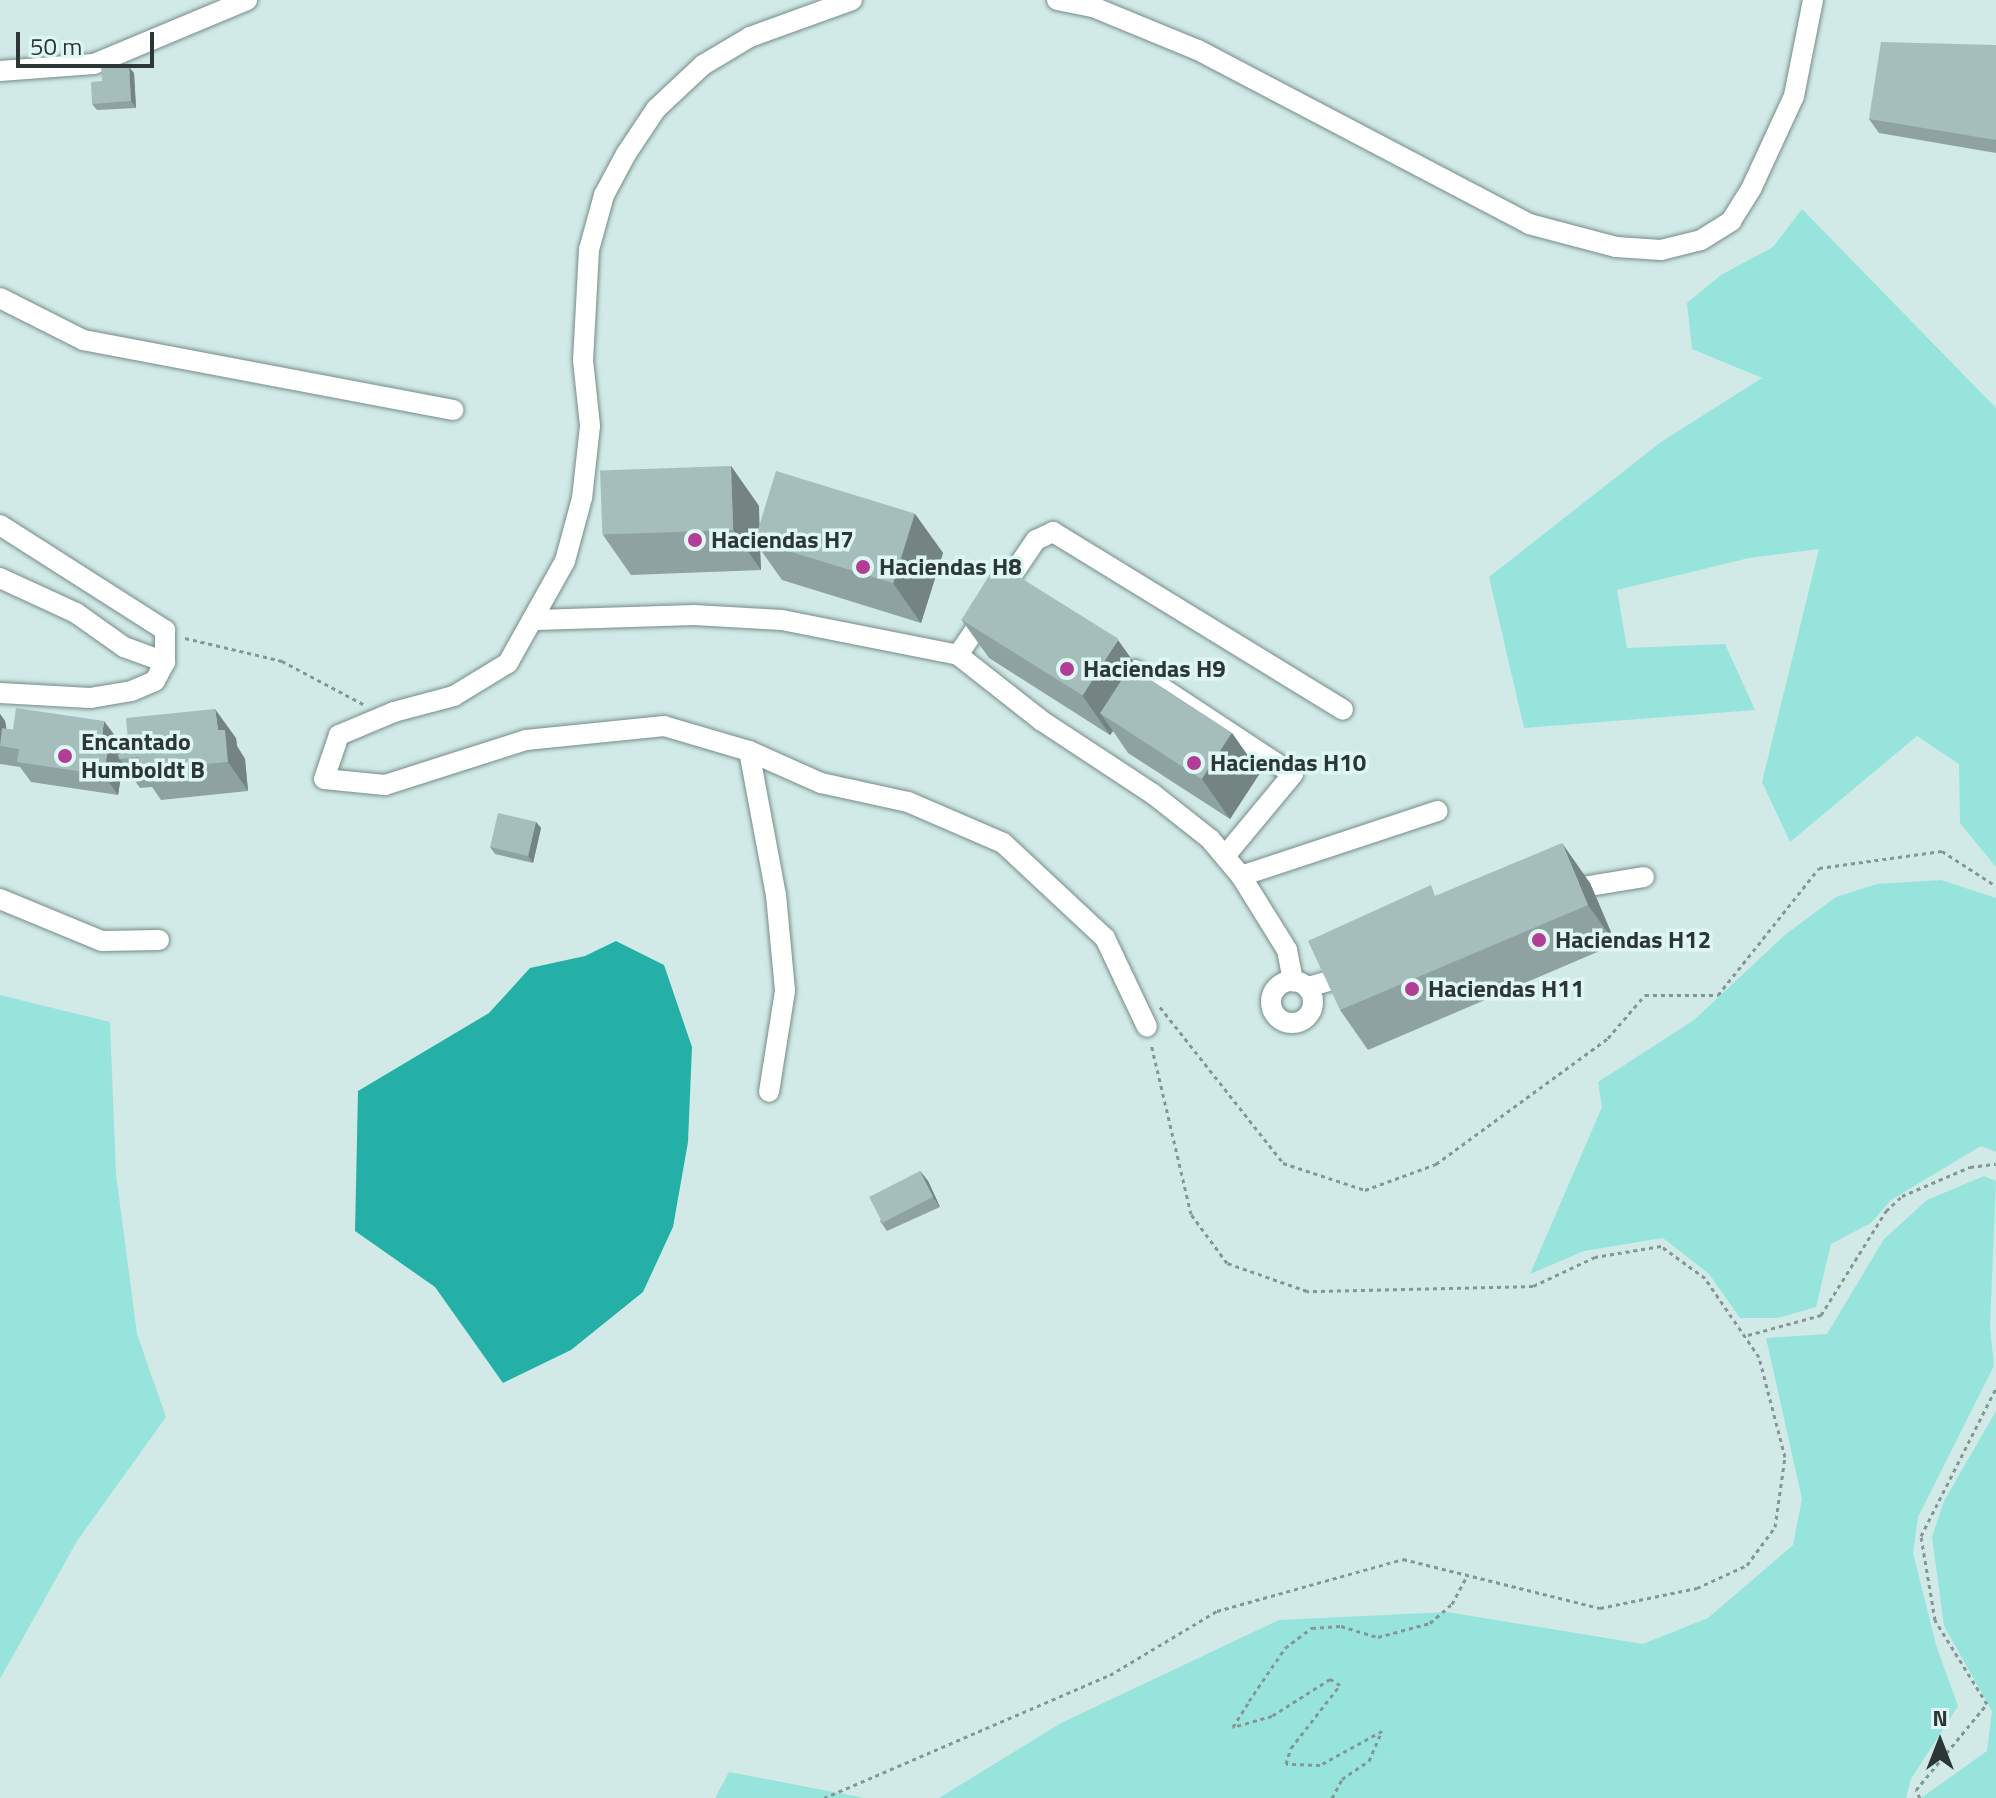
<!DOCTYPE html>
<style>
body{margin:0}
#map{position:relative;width:1996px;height:1798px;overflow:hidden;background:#d1eae7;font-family:"Titillium Web",sans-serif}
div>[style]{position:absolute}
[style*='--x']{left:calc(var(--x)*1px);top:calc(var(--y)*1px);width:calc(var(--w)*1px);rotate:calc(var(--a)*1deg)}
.green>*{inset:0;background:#97e4dd}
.water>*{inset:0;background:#24b0a7}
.path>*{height:3px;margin-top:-1.5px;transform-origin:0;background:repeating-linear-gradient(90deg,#859794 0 4px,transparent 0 8px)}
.roads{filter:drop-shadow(0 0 2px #758c8a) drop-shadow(0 0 2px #758c8a)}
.minor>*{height:20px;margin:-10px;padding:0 10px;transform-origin:10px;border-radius:10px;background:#fff}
.minor>.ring{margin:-10px;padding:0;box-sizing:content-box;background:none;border:20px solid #fff;border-radius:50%}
.wall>*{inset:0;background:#8ea3a1}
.shaded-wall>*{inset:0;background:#748483}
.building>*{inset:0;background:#a5bdbb;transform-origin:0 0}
.dots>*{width:22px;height:22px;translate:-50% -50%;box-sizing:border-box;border:4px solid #def7f4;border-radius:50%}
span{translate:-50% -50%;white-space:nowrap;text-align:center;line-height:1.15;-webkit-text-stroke:7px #def7f4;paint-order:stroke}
.poi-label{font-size:24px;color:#2c3634;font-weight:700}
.left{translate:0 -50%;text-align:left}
.north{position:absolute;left:1900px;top:1702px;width:80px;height:80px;-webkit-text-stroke:6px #def7f4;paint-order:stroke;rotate:0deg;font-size:22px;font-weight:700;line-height:32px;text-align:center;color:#2c3634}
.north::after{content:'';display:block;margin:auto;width:28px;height:36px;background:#2c3634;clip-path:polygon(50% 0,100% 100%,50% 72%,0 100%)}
.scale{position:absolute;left:16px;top:32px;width:138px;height:36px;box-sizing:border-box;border:4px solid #2c3634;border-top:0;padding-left:10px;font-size:24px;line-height:28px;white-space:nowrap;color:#2c3634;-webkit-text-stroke:6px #def7f4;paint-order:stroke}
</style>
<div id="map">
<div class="green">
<i style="clip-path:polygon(1802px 209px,1996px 408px,1996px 867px,1960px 823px,1959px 764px,1917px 736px,1790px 842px,1762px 782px,1819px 549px,1749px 558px,1617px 590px,1627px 648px,1725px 644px,1755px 710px,1524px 728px,1489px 577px,1661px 442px,1762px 378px,1692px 349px,1687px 303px,1721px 275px,1773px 247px)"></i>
<i style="clip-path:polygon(1941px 880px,1996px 898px,1996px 1152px,1981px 1146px,1891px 1200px,1871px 1223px,1831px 1244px,1816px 1307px,1778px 1318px,1740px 1318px,1709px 1274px,1663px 1238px,1584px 1251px,1530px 1274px,1602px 1107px,1598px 1082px,1694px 1020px,1786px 934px,1836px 897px,1877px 884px)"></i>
<i style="clip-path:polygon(0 995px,110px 1022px,116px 1174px,137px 1334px,166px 1417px,77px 1541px,0 1679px)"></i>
<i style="clip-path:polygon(1984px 1176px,1996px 1181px,1990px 1327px,1994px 1366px,1918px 1517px,1913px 1553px,1936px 1645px,1958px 1706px,1911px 1779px,1906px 1798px,939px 1798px,1061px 1723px,1279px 1620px,1447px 1612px,1643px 1644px,1708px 1618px,1793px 1545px,1802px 1499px,1766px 1338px,1827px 1334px,1884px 1239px,1927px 1200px)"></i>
<i style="clip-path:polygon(1996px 1411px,1996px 1798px,1921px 1798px,1987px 1751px,1992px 1711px,1944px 1626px,1932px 1537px,1944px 1501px)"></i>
<i style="clip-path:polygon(729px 1772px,865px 1798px,715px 1798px)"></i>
</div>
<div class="water">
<i style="clip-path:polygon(616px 941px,664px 965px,692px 1047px,688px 1142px,673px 1227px,643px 1292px,571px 1350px,503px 1383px,435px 1287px,355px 1231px,358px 1091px,489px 1013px,530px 968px,585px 956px)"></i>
</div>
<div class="path">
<i style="--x:185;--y:638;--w:100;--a:13.3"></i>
<i style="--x:282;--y:661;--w:92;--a:28"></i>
<i style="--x:1160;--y:1007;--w:199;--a:51.7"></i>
<i style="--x:1283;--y:1163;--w:86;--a:18.2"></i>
<i style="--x:1365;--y:1190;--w:76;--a:-20.1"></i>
<i style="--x:1436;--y:1164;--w:213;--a:-36.2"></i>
<i style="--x:1608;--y:1038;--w:57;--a:-49.3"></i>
<i style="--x:1645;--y:995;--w:73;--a:0"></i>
<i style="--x:1718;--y:995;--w:162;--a:-51.5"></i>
<i style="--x:1819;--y:868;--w:124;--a:-7.9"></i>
<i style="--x:1942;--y:851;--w:64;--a:32.9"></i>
<i style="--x:1748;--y:1335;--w:76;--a:-15.3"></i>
<i style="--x:1821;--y:1315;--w:123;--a:-58"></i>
<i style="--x:1886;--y:1211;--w:22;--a:-43"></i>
<i style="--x:1902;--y:1196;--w:74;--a:-23.1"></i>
<i style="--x:1970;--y:1167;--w:26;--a:-7"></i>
<i style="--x:824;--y:1798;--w:311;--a:-23.3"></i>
<i style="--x:1110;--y:1675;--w:125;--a:-30.9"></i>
<i style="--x:1217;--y:1611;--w:193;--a:-15.6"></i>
<i style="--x:1403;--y:1559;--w:203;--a:14"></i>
<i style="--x:1600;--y:1608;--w:99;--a:-11.7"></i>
<i style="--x:1697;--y:1588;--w:55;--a:-24.7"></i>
<i style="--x:1747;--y:1565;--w:47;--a:-53.6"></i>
<i style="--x:1775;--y:1527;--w:71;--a:-81.9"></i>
<i style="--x:1785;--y:1457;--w:103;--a:-104.6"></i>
<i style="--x:1759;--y:1357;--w:96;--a:-124.4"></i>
<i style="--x:1705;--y:1278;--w:54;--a:-144"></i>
<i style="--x:1661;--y:1246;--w:67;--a:170.5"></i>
<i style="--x:1595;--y:1257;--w:68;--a:154.9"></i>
<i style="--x:1533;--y:1286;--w:226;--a:178.7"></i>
<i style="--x:1307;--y:1291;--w:85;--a:-160.7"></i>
<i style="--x:1227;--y:1263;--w:61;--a:-126.3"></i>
<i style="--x:1191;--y:1214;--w:176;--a:-103.2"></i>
<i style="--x:1332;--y:1798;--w:21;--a:-62"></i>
<i style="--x:1342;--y:1779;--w:32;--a:-34"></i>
<i style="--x:1369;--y:1761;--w:33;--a:-67"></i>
<i style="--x:1382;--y:1731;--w:71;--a:151.3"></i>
<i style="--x:1320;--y:1765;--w:34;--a:-178"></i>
<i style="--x:1286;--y:1764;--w:17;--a:-73"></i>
<i style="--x:1291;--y:1748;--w:80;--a:-52.1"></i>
<i style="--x:1340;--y:1685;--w:12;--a:-149"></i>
<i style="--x:1330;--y:1679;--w:69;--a:147.5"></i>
<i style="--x:1272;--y:1716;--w:41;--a:164.2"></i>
<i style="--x:1233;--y:1727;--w:31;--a:-58"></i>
<i style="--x:1249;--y:1701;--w:64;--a:-55.8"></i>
<i style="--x:1285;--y:1648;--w:34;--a:-37"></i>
<i style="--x:1312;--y:1628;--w:29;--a:-4"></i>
<i style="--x:1341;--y:1626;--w:39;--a:17"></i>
<i style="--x:1378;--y:1637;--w:54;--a:-15.1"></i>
<i style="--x:1430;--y:1623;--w:29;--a:-41"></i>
<i style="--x:1452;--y:1604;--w:32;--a:-62"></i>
<i style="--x:1920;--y:1798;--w:9;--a:-117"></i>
<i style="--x:1916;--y:1790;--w:112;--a:-50.5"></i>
<i style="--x:1987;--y:1704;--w:99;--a:-121.8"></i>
<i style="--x:1935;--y:1620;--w:85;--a:-99.5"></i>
<i style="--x:1921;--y:1536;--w:166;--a:-63.1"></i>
</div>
<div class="roads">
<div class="minor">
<i style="--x:852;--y:0;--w:109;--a:160.1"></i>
<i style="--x:750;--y:37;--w:55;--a:149.2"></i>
<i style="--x:703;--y:65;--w:64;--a:136.9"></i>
<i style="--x:656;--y:109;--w:54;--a:123.7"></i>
<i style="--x:626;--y:154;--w:47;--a:118.2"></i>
<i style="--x:604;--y:195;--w:57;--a:105.3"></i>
<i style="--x:589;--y:250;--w:110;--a:93.1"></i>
<i style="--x:583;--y:360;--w:66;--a:83.9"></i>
<i style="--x:590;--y:426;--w:72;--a:96.3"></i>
<i style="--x:582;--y:498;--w:65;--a:105.1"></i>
<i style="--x:565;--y:561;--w:117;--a:119.2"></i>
<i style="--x:508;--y:663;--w:63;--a:148.6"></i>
<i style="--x:454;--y:696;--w:62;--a:165.1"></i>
<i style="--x:394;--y:712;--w:60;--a:157.3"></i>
<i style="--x:339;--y:735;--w:46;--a:108.8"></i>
<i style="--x:324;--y:779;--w:61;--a:5.6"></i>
<i style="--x:385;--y:785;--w:148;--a:-17.7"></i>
<i style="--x:526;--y:740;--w:139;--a:-5.8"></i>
<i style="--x:664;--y:726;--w:89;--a:16.4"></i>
<i style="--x:749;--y:751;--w:79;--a:24"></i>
<i style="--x:821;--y:783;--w:89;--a:12.3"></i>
<i style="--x:908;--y:802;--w:103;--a:23.3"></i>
<i style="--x:1003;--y:843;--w:139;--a:43"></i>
<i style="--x:1105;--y:938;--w:98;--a:64.7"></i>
<i style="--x:1057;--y:0;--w:37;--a:11"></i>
<i style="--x:1093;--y:7;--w:113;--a:22.3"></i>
<i style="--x:1198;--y:50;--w:374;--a:27.7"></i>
<i style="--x:1529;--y:224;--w:90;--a:14.8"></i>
<i style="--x:1616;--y:247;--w:45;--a:3.8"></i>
<i style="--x:1661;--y:250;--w:41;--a:-14"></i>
<i style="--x:1701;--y:240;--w:36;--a:-32"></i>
<i style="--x:1731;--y:221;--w:40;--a:-58"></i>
<i style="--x:1752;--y:187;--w:100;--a:-65.2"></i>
<i style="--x:1794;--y:96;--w:98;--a:-78.8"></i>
<i style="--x:0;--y:71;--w:94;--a:-4.3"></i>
<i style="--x:94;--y:64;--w:166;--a:-22.7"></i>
<i style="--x:0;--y:298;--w:93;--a:26.8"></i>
<i style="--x:83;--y:340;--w:377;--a:10.7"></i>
<i style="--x:0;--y:525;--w:196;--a:32.5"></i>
<i style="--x:165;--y:630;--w:32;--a:90"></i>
<i style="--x:165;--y:662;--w:21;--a:118"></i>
<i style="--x:155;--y:681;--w:25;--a:157"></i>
<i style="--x:132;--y:691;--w:43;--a:170.5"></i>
<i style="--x:90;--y:698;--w:90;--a:-176.8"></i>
<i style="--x:0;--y:578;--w:84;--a:24.7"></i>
<i style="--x:76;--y:613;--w:59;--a:35.3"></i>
<i style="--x:124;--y:647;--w:44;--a:20.1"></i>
<i style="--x:536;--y:620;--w:158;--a:-1.8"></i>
<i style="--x:694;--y:615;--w:88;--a:3.3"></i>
<i style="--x:782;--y:620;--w:179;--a:11.2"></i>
<i style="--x:958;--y:655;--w:107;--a:38.2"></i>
<i style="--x:1042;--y:721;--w:133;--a:33.3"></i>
<i style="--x:1153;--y:794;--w:73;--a:38.3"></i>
<i style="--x:1210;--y:839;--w:48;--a:50"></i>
<i style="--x:1241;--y:876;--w:87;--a:58.1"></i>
<i style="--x:1287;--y:950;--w:32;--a:79"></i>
<i style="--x:958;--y:655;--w:139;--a:-55.9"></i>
<i style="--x:1036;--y:540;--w:19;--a:-25"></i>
<i style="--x:1053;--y:532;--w:340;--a:31.5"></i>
<i style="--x:1135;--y:670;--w:189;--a:33.4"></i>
<i style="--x:1293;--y:774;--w:107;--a:129.7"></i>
<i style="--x:749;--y:751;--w:147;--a:79.4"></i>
<i style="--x:776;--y:895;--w:96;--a:84.6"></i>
<i style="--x:785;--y:991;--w:102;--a:99"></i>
<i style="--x:1241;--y:876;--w:207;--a:-18.3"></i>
<i style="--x:1565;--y:890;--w:80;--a:-9.3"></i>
<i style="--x:0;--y:899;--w:110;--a:22.4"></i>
<i style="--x:102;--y:941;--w:57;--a:-1"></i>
<i class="ring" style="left:1271px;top:981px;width:22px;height:22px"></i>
<i style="--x:1308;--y:987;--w:44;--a:-15.9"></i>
</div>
</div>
<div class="wall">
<i style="clip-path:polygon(1996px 45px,1996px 153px,1879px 133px,1869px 119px)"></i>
<i style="clip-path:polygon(134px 73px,136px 108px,97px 110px,92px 104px,102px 81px)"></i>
<i style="clip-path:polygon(731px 466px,759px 506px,759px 525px,915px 514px,943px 553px,921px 623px,782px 580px,760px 549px,761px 570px,631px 575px,603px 535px)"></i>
<i style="clip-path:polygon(961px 619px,1143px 675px,1232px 733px,1260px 773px,1230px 819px,1128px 753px,1113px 731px,1110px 735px,989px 658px)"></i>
<i style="clip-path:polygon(0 714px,5px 721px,6px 729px,119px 741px,236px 738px,237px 746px,245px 759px,248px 791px,161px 800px,152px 787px,140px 788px,123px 764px,118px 795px,31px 782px,20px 767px,0 764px)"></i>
<i style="clip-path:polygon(536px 822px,541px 828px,533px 863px,495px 854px,490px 847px)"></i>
<i style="clip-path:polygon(1590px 883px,1616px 944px,1368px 1050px,1340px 1010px,1437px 895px)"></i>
<i style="clip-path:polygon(920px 1171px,928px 1181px,940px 1207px,887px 1231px,880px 1221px)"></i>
</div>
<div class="shaded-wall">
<i style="clip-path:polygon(129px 67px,134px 73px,136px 108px,131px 101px)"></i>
<i style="clip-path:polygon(731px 466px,759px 506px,760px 542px,755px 541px,760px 549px,761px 570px,733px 530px)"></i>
<i style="clip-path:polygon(915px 514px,943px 553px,921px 623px,893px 583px)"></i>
<i style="clip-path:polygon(1118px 640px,1146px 679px,1100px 713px,1113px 731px,1110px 735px,1082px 695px)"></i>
<i style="clip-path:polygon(215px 709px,236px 738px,237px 746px,245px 759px,248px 791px,228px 762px,218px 730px)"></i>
<i style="clip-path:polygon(0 714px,5px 721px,10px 747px,0 746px)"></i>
<i style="clip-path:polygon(104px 721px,119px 741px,117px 755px,123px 764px,118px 795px,104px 775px,101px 743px)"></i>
<i style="clip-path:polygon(1232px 733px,1260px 773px,1230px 819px,1202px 779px)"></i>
<i style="clip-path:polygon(536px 822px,541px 828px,533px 863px,528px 856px)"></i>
<i style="clip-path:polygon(1562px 843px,1590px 883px,1616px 944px,1588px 905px)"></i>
<i style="clip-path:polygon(920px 1171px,928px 1181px,940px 1207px,933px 1197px)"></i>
</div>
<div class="building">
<i style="clip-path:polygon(1881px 42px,1996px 45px,1996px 140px,1869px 119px)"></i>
<i style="clip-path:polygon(129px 67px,131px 101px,92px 104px,91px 82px,102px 81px,101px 68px)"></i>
<i style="left:731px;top:466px;width:64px;height:131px;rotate:88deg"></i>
<i style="left:776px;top:471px;width:145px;height:73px;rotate:17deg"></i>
<i style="left:997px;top:563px;width:143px;height:67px;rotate:32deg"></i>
<i style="left:1130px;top:667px;width:121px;height:55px;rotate:33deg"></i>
<i style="clip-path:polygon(16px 708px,104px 721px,101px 743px,109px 743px,104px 775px,17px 762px,19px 749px,0 746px,2px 728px,13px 730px)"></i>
<i style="clip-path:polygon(215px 709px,218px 730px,225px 730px,228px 762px,140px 770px,139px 757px,119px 759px,117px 741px,128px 740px,126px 718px)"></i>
<i style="left:498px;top:813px;width:39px;height:35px;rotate:13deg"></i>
<i style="clip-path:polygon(1562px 843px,1588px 905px,1340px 1010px,1308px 941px,1431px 885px,1435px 896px)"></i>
<i style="left:920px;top:1171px;width:29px;height:57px;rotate:63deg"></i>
</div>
<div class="dots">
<i style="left:695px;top:540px;background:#b23d96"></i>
<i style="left:863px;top:567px;background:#b23d96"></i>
<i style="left:1067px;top:669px;background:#b23d96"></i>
<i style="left:65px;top:756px;background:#b23d96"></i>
<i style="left:1194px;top:763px;background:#b23d96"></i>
<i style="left:1539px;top:940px;background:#b23d96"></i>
<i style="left:1412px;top:989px;background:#b23d96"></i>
</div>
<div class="poi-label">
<span class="left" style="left:711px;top:540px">Haciendas H7</span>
<span class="left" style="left:879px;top:567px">Haciendas H8</span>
<span class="left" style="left:1083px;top:669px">Haciendas H9</span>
<span class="left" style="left:81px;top:756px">Encantado<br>Humboldt B</span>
<span class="left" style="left:1210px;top:763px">Haciendas H10</span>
<span class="left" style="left:1555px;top:940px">Haciendas H12</span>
<span class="left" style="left:1428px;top:989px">Haciendas H11</span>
</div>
<div class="north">N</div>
<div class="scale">50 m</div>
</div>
